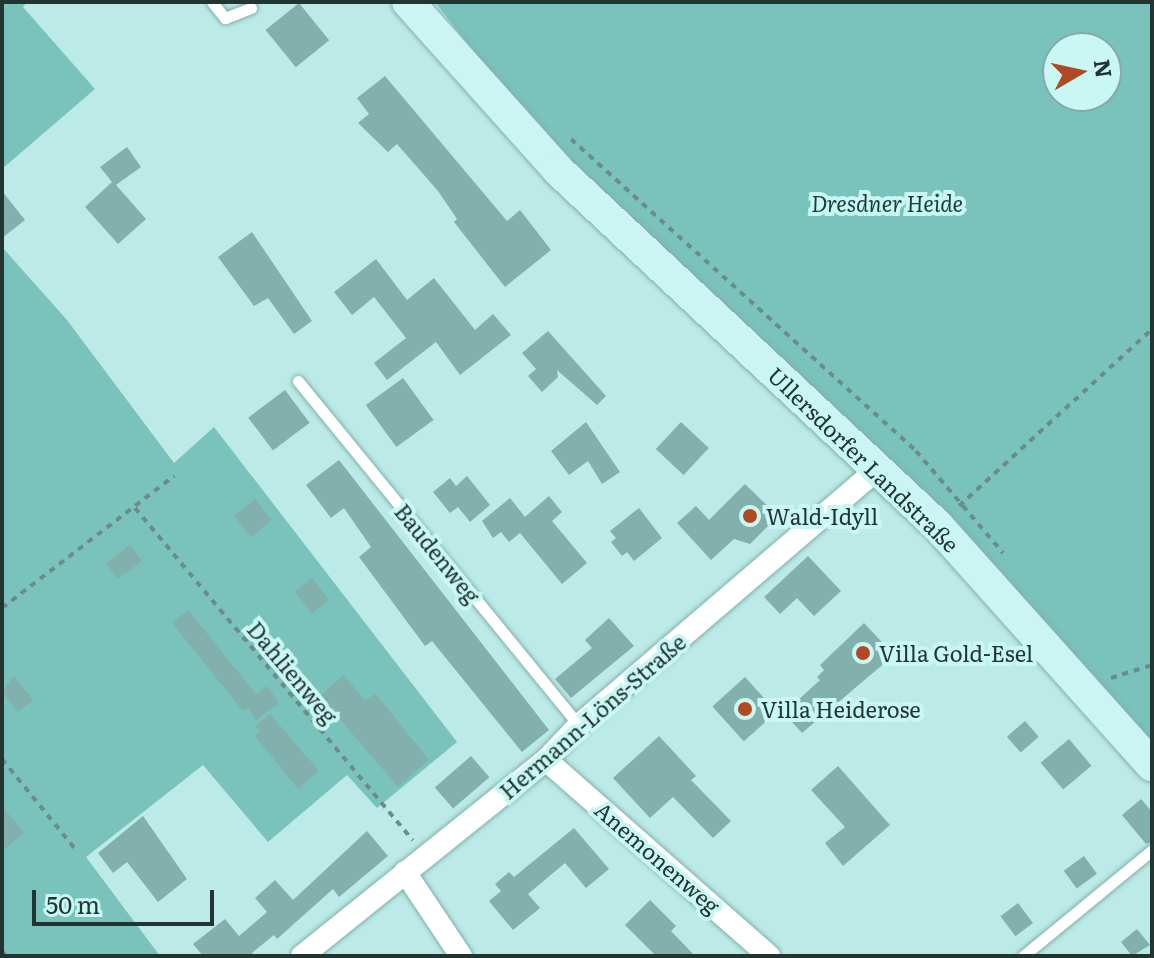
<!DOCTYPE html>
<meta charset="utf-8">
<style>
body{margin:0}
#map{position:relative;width:1154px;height:958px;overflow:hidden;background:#bcebe7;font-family:Literata,serif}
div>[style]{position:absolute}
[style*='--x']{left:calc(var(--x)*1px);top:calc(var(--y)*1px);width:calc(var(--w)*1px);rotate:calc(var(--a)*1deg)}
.green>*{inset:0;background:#7ac2bc}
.building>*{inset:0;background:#82b0ac;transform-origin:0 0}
.path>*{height:4px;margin-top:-2px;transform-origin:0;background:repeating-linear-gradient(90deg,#6b8c89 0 6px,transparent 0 12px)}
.roads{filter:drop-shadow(0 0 2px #83b0ad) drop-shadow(0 0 2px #83b0ad)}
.lane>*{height:11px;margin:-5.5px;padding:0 5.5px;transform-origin:5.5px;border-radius:5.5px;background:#fff}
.street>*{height:22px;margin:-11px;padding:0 11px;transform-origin:11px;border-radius:11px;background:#fff}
.secondary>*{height:32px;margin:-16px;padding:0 16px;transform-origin:16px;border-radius:16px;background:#cbf4f2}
.dots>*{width:22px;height:22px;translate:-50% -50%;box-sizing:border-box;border:4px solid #c9f8f4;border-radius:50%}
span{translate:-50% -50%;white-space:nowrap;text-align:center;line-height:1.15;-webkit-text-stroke:8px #c9f8f4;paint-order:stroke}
.park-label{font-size:22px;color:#183e3c;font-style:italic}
.street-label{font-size:22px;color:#223533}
.poi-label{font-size:22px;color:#223533}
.left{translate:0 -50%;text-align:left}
.frame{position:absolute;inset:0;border:4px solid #223533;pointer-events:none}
.north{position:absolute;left:1042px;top:32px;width:80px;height:80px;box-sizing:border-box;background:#c9f8f4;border:2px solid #86aaa7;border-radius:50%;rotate:81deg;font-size:22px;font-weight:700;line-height:32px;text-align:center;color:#223533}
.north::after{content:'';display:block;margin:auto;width:28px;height:36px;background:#b14a23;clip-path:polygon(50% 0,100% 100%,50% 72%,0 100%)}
.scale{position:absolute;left:32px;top:890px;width:182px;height:36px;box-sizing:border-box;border:4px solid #223533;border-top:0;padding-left:10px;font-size:24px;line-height:28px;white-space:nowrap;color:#223533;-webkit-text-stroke:6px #c9f8f4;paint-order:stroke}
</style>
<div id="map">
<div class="green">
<i style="clip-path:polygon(2px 2px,27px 2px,23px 7px,95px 89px,2px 169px)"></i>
<i style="clip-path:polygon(evenodd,435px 2px,1152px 2px,1152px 763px,555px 157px,435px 2px,1058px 48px,1106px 48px,1106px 96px,1058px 96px,1058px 48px)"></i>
<i style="clip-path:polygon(2px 247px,67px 320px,174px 463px,214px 427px,457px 742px,377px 808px,347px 775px,268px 842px,203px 765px,86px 857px,160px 956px,6px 956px,2px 951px)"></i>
</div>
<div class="building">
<i style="left:299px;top:3px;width:48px;height:43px;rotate:51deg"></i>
<i style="clip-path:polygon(385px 76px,507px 221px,520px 210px,551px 250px,505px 287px,454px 222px,457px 219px,438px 191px,397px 144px,388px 152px,358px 123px,369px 114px,357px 98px)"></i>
<i style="clip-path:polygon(127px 147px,141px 167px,116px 185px,146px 219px,118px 244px,85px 207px,112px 182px,100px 167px)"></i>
<i style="clip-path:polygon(2px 191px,25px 220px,2px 238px)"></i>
<i style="clip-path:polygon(252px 232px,312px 321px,294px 334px,268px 298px,254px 306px,218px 257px)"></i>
<i style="clip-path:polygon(376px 259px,407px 300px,434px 278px,475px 330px,493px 314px,511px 335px,460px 375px,436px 342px,387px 380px,374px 363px,406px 338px,374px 297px,352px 315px,334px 292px)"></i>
<i style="clip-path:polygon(548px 331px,606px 396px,597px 405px,557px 370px,558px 377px,542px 392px,528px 376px,536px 369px,522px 353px)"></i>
<i style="left:403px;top:378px;width:52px;height:46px;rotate:54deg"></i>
<i style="left:285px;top:390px;width:41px;height:46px;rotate:53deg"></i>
<i style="clip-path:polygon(586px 422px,620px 472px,602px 484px,588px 461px,569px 475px,551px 451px)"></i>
<i style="left:681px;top:422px;width:38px;height:37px;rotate:43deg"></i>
<i style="clip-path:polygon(339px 460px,549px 730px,522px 752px,432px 641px,425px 646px,359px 557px,371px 547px,344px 508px,331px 518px,306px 485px)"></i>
<i style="clip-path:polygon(467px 476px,490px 505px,470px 522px,458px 507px,450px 513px,433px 492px,450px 478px,456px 486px)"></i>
<i style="clip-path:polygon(745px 484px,778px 516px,750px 544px,734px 539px,711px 560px,677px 523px,696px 506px,709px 520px)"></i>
<i style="clip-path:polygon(549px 496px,562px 512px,552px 521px,587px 563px,562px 584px,520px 533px,509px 542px,501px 532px,493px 538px,482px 521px,510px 498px,525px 517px)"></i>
<i style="left:255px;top:499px;width:27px;height:27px;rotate:51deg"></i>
<i style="clip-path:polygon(639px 508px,662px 538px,634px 561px,627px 552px,622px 556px,611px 542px,616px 538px,610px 531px)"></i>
<i style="left:130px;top:545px;width:20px;height:30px;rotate:53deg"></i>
<i style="clip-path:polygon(808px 556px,841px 591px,814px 616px,797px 598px,780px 614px,764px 597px)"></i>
<i style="left:312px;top:578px;width:28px;height:22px;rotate:52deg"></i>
<i style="clip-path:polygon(188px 610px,256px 694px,267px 686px,279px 703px,256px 720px,248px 708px,243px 711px,172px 623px)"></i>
<i style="clip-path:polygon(609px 618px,634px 646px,571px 698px,555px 679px,592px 648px,585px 640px)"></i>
<i style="clip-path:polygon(864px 623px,894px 655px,802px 733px,784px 713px,820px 680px,817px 677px,824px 670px,820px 665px)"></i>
<i style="clip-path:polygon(343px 675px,365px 700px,376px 694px,429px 760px,398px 787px,320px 696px)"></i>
<i style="clip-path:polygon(14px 676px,33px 700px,18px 712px,2px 692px)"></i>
<i style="left:745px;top:677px;width:47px;height:44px;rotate:48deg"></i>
<i style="clip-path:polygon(270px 714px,319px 771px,298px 789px,255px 736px,260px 731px,255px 726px)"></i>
<i style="left:1025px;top:721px;width:21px;height:24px;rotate:49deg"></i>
<i style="clip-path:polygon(659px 736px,696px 776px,691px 780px,731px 821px,713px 838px,673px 797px,650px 818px,613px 778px)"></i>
<i style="left:1069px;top:739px;width:35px;height:37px;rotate:50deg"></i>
<i style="left:471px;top:756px;width:28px;height:48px;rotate:49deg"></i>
<i style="clip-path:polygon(838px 766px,890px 825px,843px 866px,825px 843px,845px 827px,811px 790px)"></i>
<i style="clip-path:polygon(1141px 799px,1152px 812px,1152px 842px,1146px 844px,1122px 815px)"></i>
<i style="clip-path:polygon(2px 806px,24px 833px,2px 851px)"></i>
<i style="clip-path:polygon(143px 816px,187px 879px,158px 902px,127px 862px,113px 873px,98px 853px)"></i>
<i style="clip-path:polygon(574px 828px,609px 869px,586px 888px,565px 863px,528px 894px,540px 908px,513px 930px,489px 901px,501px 891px,495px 884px,509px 872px,514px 877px)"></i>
<i style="clip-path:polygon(367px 831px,388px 856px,339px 897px,333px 889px,277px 939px,274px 935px,252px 953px,255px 956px,203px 956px,193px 944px,225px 919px,239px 936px,267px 912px,255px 898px,275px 880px,293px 900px)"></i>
<i style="left:1084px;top:856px;width:22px;height:25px;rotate:54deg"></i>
<i style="clip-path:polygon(650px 900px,676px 926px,671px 931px,695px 956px,656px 956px,625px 925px)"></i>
<i style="left:1018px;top:903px;width:25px;height:22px;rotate:53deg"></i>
<i style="clip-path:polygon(1137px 929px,1150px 945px,1132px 956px,1121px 942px)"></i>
</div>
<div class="path">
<i style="--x:571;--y:139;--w:465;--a:42.1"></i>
<i style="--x:916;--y:451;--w:134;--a:49.5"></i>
<i style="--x:959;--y:506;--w:262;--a:-42.5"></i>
<i style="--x:135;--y:508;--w:433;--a:50.1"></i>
<i style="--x:2;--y:608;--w:217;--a:-37.5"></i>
<i style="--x:1111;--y:678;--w:43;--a:-17.6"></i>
<i style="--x:2;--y:759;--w:117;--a:50.9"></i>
<i style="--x:2;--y:951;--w:6;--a:51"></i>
</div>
<div class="roads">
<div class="lane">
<i style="--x:212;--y:2;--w:21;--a:51"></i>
<i style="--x:225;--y:18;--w:28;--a:-21"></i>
<i style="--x:298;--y:381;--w:444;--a:50.8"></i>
<i style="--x:1023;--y:956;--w:167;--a:-39.4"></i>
</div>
<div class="street">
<i style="--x:546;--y:760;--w:297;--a:41.3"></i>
<i style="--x:405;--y:872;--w:101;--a:56.3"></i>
<i style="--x:302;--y:956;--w:313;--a:-38.8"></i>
<i style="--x:546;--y:760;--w:48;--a:-46.7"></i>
<i style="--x:579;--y:725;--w:391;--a:-40.6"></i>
</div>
<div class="secondary">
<i style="--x:408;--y:2;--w:225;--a:48.2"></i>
<i style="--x:558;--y:170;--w:521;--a:43.13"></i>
<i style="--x:938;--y:526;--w:321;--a:48.2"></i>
</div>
</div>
<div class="dots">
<i style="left:750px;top:516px;background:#b14a23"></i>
<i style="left:863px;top:653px;background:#b14a23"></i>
<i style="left:745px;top:709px;background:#b14a23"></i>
</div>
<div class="park-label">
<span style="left:887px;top:203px">Dresdner Heide</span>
</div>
<div class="street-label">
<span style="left:864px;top:459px;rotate:44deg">Ullersdorfer Landstraße</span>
<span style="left:438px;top:553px;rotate:51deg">Baudenweg</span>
<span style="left:293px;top:672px;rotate:50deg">Dahlienweg</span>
<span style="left:592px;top:716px;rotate:-41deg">Hermann-Löns-Straße</span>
<span style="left:658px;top:857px;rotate:41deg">Anemonenweg</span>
</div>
<div class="poi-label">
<span class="left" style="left:766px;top:516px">Wald-Idyll</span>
<span class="left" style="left:879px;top:653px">Villa Gold-Esel</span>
<span class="left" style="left:761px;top:709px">Villa Heiderose</span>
</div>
<div class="frame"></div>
<div class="north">N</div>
<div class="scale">50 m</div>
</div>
